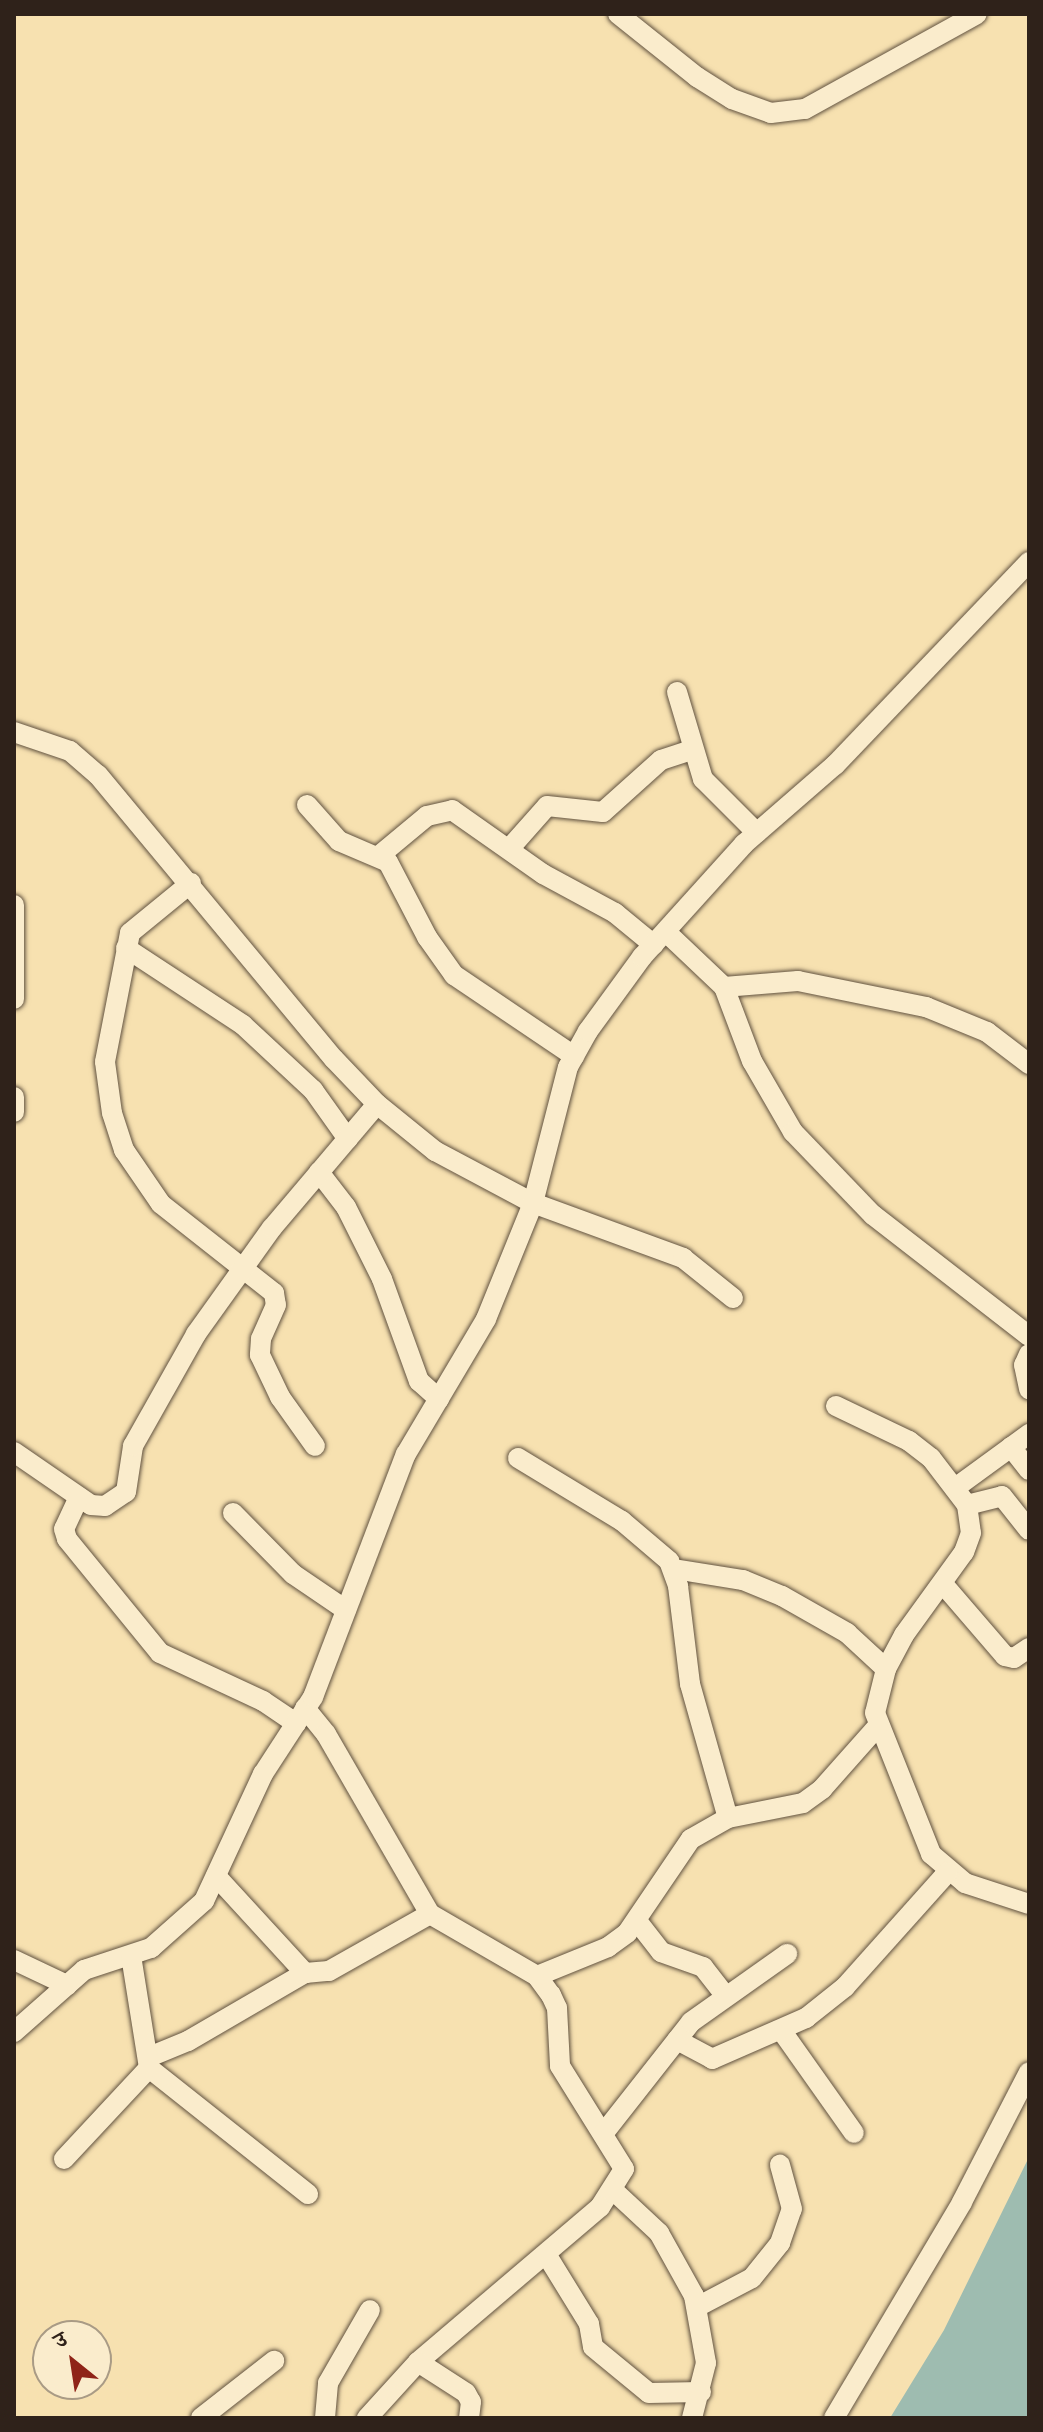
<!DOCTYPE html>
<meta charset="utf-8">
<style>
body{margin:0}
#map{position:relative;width:1043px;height:2432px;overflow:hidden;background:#f7e1b0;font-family:"Old Standard TT","Noto Serif Devanagari",serif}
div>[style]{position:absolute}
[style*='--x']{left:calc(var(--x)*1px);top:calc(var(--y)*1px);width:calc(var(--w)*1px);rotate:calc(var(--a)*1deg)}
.water>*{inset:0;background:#9ebcb0}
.roads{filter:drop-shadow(0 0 2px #615240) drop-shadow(0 0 2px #615240)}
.street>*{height:20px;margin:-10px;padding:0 10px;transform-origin:10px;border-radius:10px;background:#faeccc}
span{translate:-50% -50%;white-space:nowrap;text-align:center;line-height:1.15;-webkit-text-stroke:6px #faeccc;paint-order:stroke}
.frame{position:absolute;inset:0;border:16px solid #2f221a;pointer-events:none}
.north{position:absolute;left:32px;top:2320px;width:80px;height:80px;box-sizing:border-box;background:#faeccc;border:2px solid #a99b85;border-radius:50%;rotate:330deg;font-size:22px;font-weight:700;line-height:32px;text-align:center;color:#2f221a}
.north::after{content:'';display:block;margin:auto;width:28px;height:36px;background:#8f2418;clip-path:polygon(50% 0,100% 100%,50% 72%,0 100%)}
</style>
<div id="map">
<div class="water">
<i style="clip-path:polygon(1029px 2157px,1029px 2418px,890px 2418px,944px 2330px)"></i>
</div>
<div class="roads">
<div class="street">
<i style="--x:618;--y:14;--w:101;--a:38.6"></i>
<i style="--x:697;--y:77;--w:41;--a:32.2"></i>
<i style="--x:732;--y:99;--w:41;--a:19.7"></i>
<i style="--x:771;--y:113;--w:34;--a:-7"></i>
<i style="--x:805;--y:109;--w:196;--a:-28.9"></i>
<i style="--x:677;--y:692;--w:91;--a:73.4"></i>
<i style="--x:703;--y:779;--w:76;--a:45"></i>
<i style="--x:14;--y:732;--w:59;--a:18.7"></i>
<i style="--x:70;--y:751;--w:37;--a:41"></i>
<i style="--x:98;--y:775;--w:369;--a:50.3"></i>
<i style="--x:334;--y:1059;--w:62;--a:46.3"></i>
<i style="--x:377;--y:1104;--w:75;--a:39"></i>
<i style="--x:435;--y:1151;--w:111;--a:28"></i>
<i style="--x:533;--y:1203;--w:160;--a:20.1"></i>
<i style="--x:683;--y:1258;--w:64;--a:38.7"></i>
<i style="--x:307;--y:805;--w:48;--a:48.4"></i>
<i style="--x:339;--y:841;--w:53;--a:23.2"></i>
<i style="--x:388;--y:862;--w:85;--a:62.5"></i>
<i style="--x:427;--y:937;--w:47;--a:54.6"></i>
<i style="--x:454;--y:975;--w:145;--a:34"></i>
<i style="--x:509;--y:849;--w:57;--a:-48.5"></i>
<i style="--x:547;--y:806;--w:56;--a:6.1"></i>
<i style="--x:603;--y:812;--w:78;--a:-41.9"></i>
<i style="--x:661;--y:760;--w:32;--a:-18"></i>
<i style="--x:380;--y:855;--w:61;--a:-39.7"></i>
<i style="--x:427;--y:816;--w:26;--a:-13"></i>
<i style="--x:452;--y:810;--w:111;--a:35.1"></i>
<i style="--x:543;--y:874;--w:82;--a:28.4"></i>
<i style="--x:615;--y:913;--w:50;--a:39.4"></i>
<i style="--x:191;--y:883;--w:79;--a:140.7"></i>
<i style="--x:130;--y:933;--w:131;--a:101"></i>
<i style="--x:105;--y:1062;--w:51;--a:82.2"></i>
<i style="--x:112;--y:1113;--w:39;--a:72"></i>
<i style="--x:124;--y:1150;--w:65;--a:55.6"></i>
<i style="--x:161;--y:1204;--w:144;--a:38.2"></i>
<i style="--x:274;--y:1293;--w:12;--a:81"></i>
<i style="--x:276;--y:1305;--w:37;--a:114"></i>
<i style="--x:261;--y:1339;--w:16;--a:94"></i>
<i style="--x:260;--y:1355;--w:47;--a:64.5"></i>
<i style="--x:280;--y:1397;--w:60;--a:54.5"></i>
<i style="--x:666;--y:932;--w:80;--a:43.5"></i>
<i style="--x:724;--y:987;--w:74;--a:-4.6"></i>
<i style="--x:798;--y:981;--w:131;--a:11.5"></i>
<i style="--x:926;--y:1007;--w:66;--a:22.3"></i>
<i style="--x:987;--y:1032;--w:53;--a:37.3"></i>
<i style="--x:126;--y:948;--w:140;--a:33.3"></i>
<i style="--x:243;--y:1025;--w:96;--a:42.9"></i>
<i style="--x:313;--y:1090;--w:60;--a:54.5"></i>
<i style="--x:724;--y:987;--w:79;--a:69.3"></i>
<i style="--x:752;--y:1061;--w:82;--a:60"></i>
<i style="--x:793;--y:1132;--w:115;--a:46.1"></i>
<i style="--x:873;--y:1215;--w:197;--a:37.8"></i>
<i style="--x:14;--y:999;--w:94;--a:-90"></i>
<i style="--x:14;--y:1097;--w:15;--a:90"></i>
<i style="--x:319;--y:1172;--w:44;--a:52.4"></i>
<i style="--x:346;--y:1207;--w:80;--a:63.4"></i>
<i style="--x:382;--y:1279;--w:109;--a:70.1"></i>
<i style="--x:419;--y:1381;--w:27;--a:42"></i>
<i style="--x:1029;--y:1354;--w:12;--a:114"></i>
<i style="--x:1024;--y:1365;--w:25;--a:78"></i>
<i style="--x:836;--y:1406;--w:81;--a:25.6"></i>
<i style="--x:909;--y:1441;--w:28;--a:38"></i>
<i style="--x:931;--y:1458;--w:59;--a:52.5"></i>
<i style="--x:967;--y:1505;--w:28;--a:82"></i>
<i style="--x:971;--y:1533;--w:20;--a:110"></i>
<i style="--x:964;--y:1552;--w:102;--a:125.9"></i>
<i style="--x:904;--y:1635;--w:38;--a:118"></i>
<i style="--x:886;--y:1669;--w:45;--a:104"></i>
<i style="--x:875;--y:1713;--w:152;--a:68.3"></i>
<i style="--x:931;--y:1854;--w:45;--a:40.5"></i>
<i style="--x:965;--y:1883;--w:67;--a:18.2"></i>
<i style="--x:1011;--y:1447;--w:29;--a:52"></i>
<i style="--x:14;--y:1452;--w:93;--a:34.5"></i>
<i style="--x:91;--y:1505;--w:14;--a:4"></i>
<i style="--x:105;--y:1506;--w:25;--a:-34"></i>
<i style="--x:126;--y:1492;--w:47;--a:-81.3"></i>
<i style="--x:133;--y:1446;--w:129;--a:-60.6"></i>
<i style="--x:196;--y:1334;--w:130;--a:-54.4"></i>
<i style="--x:272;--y:1228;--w:162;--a:-49.7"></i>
<i style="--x:518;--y:1458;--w:122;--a:31.2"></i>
<i style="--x:622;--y:1521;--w:62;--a:40.4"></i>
<i style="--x:669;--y:1561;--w:27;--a:70"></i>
<i style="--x:678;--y:1586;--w:99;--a:83"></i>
<i style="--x:690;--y:1684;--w:139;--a:74.2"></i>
<i style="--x:955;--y:1488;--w:92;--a:-36.1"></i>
<i style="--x:79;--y:1497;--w:35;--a:115"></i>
<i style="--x:64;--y:1529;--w:10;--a:73"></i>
<i style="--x:67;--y:1539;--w:147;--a:50.8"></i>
<i style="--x:160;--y:1653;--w:114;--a:25"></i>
<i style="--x:263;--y:1701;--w:40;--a:34"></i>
<i style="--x:967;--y:1505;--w:36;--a:-14"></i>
<i style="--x:1002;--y:1496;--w:43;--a:51.5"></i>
<i style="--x:233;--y:1513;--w:86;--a:45.5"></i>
<i style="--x:293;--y:1574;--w:64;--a:34.2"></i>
<i style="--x:674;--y:1569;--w:70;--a:9.1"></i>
<i style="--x:743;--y:1580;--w:42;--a:22.3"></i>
<i style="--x:782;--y:1596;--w:75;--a:29.6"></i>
<i style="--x:847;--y:1633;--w:53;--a:42.7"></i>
<i style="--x:943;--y:1584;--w:95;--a:49.3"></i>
<i style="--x:1005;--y:1656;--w:9;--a:13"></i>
<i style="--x:1014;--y:1658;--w:18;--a:-34"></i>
<i style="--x:305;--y:1708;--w:33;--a:51"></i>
<i style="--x:326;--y:1734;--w:208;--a:60"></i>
<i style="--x:430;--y:1914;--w:124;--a:30.1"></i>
<i style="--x:537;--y:1976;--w:24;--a:54"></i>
<i style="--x:551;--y:1995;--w:14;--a:65"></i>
<i style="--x:557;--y:2008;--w:58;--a:87"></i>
<i style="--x:560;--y:2066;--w:121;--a:58.1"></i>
<i style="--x:624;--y:2169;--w:45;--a:122.3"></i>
<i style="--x:600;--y:2207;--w:239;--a:139.6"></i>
<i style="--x:418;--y:2362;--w:76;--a:132.3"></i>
<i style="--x:216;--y:1876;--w:132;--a:47.5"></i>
<i style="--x:305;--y:1973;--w:24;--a:-5"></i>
<i style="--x:329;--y:1971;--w:116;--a:-29.4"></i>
<i style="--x:637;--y:1921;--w:39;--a:52"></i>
<i style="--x:661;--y:1952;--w:45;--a:19.7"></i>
<i style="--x:703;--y:1967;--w:36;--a:52"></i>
<i style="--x:14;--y:1960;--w:59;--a:25.3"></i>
<i style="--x:537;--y:1976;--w:77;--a:-22.2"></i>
<i style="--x:608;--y:1947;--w:24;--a:-36"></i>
<i style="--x:627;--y:1933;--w:114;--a:-55.8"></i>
<i style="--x:691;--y:1839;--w:43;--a:-29.6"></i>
<i style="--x:728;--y:1818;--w:76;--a:-11.3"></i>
<i style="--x:803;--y:1803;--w:24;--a:-36"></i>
<i style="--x:822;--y:1789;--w:83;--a:-48.4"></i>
<i style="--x:781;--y:2030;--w:126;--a:54.7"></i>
<i style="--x:14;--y:2032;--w:94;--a:-41.5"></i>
<i style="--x:84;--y:1970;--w:71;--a:-18.2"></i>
<i style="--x:151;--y:1948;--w:71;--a:-41.6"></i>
<i style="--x:204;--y:1901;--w:140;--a:-65.1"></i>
<i style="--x:263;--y:1774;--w:92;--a:-57"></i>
<i style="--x:313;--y:1697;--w:260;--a:-69.1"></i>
<i style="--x:406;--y:1454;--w:157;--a:-59.3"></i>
<i style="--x:486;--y:1319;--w:125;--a:-67.9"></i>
<i style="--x:533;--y:1203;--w:140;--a:-75.6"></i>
<i style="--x:568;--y:1067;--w:41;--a:-60.9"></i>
<i style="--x:588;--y:1031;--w:92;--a:-53.9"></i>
<i style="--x:642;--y:957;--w:152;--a:-47.9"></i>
<i style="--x:744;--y:844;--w:121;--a:-41"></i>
<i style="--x:835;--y:765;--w:281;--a:-46.3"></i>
<i style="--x:677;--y:2040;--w:40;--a:28"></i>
<i style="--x:712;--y:2059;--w:103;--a:-23.6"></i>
<i style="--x:806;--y:2018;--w:50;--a:-38.5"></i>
<i style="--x:845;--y:1987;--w:154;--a:-48.2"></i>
<i style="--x:149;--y:2057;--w:42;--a:-22.3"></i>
<i style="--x:188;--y:2041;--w:135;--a:-30.2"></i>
<i style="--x:149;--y:2068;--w:203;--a:38.4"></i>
<i style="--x:603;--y:2134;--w:142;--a:-51.8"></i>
<i style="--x:691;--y:2022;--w:118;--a:-35.3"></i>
<i style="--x:64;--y:2159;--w:125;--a:-47"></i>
<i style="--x:149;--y:2068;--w:114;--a:-99.1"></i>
<i style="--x:614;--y:2191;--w:62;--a:43"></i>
<i style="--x:659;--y:2233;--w:72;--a:60.9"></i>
<i style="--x:694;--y:2296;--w:68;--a:79.8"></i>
<i style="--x:706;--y:2363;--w:57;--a:104.3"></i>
<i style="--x:546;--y:2254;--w:82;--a:58.4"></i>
<i style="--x:589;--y:2324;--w:23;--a:80"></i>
<i style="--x:593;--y:2347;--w:72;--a:39.4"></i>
<i style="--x:649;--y:2393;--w:52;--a:-1.1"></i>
<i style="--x:697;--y:2307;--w:62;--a:-27.8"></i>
<i style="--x:752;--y:2278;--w:45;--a:-51.3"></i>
<i style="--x:780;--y:2243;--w:36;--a:-71"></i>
<i style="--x:792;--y:2209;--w:46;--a:-105.3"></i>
<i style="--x:418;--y:2362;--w:57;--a:32.9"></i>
<i style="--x:466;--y:2393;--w:10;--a:61"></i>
<i style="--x:471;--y:2402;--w:16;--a:97"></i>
<i style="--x:201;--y:2418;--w:93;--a:-38"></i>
<i style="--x:325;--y:2418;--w:35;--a:-85"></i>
<i style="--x:328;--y:2383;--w:84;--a:-60.1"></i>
<i style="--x:834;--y:2418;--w:251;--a:-59.3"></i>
<i style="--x:962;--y:2202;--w:146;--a:-62.7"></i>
</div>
</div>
<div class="frame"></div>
<div class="north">उ</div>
</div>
